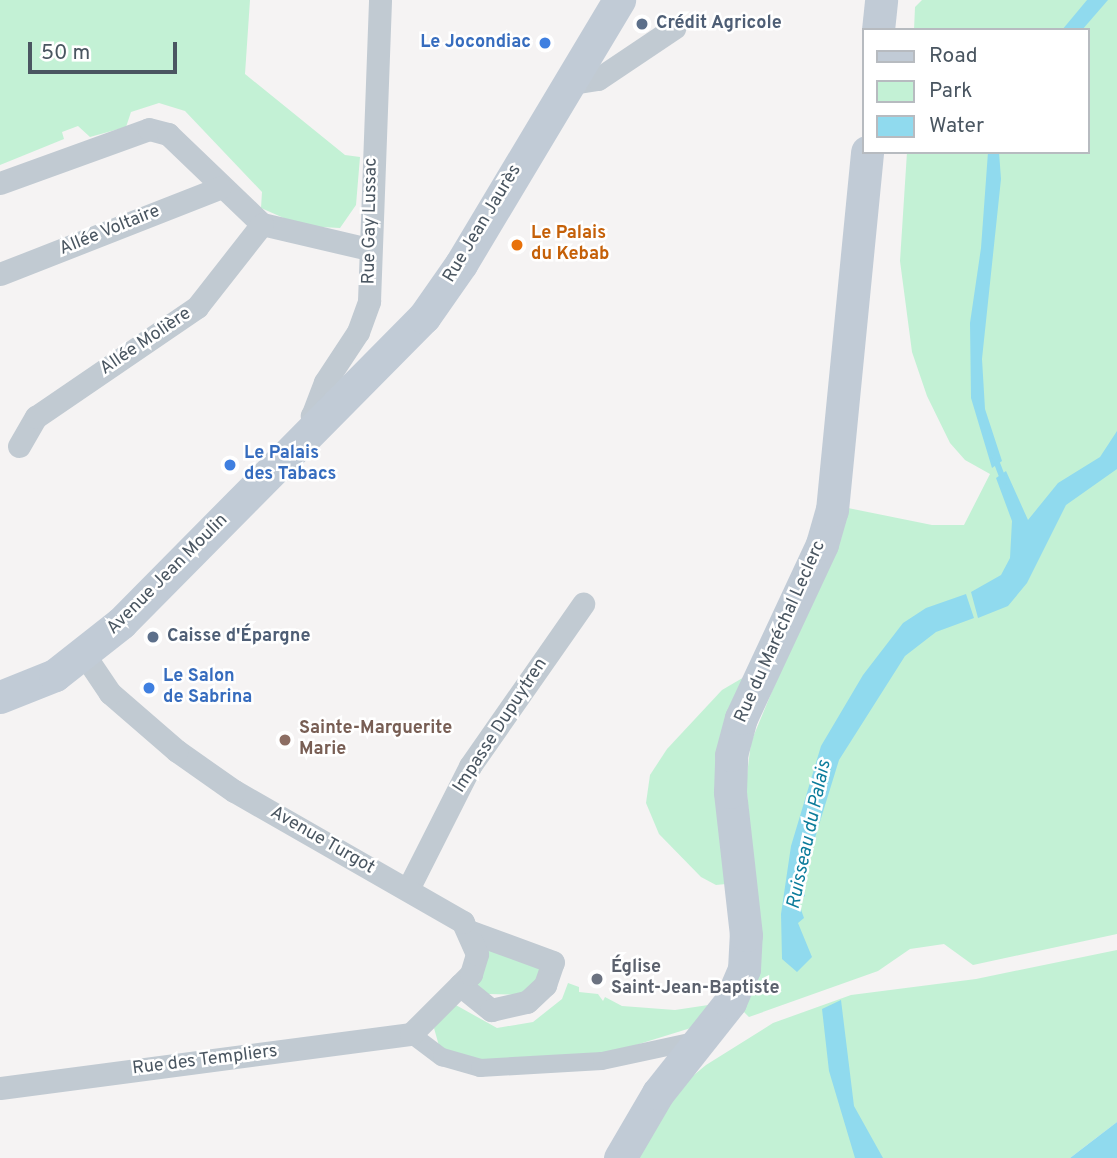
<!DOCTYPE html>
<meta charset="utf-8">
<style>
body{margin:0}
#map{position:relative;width:1117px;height:1158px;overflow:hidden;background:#f5f3f3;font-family:Overpass,sans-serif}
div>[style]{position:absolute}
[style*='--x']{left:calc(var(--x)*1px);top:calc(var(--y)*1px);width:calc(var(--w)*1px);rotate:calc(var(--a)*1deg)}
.green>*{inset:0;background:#c3f1d5}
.water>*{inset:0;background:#90daee}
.stream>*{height:6px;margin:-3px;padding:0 3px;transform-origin:3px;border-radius:3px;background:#90daee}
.pedestrian>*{height:18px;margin:-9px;padding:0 9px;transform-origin:9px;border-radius:9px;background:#c1cad2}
.minor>*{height:23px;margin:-11.5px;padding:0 11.5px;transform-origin:11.5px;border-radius:11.5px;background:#c1cad2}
.secondary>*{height:33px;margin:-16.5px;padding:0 16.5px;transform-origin:16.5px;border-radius:16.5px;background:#c1cbd6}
.dots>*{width:19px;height:19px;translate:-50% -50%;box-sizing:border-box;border:4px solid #fff;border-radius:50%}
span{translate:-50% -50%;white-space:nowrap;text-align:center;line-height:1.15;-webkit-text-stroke:5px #fff;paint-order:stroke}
.service-label{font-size:18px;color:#4e5e75;font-weight:700}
.left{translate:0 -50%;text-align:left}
.shop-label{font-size:18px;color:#366cbe;font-weight:700}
.right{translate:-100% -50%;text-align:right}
.street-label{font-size:18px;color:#4a5661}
.food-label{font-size:18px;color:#c56008;font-weight:700}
.education-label{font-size:18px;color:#785e54;font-weight:700}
.worship-label{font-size:18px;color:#5b616d;font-weight:700}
.water-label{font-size:19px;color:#0c7c9b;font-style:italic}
.legend{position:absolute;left:862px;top:28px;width:228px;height:126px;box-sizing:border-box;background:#fff;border:2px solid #b7bbc0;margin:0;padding:9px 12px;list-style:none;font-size:21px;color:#4a5661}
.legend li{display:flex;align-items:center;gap:14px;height:35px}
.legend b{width:35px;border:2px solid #b7bbc0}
.scale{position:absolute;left:28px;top:42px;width:149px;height:32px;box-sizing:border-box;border:4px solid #4a5661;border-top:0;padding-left:9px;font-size:21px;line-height:24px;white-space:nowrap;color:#4a5661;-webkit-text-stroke:5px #fff;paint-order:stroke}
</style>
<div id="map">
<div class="green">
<i style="clip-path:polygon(0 0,250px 0,245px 74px,345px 155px,360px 157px,356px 205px,340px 228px,302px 226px,261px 208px,262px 192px,185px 111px,159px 103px,131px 112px,126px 127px,90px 137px,78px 126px,62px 132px,64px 139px,0 165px)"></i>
<i style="clip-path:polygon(922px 0,1117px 0,1117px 934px,973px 965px,944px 944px,910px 949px,878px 971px,749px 1017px,743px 1011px,758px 918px,746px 783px,751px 742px,848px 508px,932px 525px,964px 525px,990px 474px,965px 460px,950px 443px,927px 396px,912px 352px,900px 261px,907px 152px,1087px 152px,1087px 30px,914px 30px,915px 7px)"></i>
<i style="clip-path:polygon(751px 673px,726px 884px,716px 885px,701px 877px,659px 834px,646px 803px,650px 775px,667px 749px,722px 690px)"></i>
<i style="clip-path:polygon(486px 949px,541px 967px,536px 982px,524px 995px,488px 994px,477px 986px)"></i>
<i style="clip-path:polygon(1117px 950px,1117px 1122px,1070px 1158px,635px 1158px,683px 1084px,706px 1065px,773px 1023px,851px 995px,976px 979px)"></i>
<i style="clip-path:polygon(568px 983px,579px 987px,579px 992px,598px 994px,603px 1001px,605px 997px,622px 1006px,675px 1010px,715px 1004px,694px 1027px,623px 1049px,560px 1061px,487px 1063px,452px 1056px,439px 1046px,434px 1028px,454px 1004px,497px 1028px,533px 1022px,562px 999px)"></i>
</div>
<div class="water">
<i style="clip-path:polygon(1087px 0,1108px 0,1082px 30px,1062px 30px)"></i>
<i style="clip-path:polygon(988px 152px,999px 152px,1001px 179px,982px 359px,985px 409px,1002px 461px,992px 468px,971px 398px,970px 323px,981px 248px)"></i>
<i style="clip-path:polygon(1117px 431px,1117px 469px,1066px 505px,1027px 583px,1008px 606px,978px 618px,971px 592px,1001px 575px,1010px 558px,1012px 521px,996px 478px,1006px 471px,1028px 520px,1058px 483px,1100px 457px)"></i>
<i style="clip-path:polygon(966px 594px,974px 618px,936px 632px,905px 656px,839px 760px,802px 880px,805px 896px,798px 901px,804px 918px,798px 923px,812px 957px,797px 972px,782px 959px,781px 914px,791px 846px,821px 746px,863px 675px,903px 623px,926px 608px)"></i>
<i style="clip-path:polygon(841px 1000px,854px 1106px,883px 1158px,855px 1158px,829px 1071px,822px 1009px)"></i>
<i style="clip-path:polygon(1117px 1122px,1117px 1158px,1070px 1158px)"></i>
</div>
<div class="stream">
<i style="--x:995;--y:458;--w:25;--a:69"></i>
</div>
<div class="pedestrian">
<i style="--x:411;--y:1034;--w:39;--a:37"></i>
<i style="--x:442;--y:1057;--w:40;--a:16"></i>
<i style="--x:480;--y:1068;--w:122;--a:-3.3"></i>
<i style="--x:602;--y:1061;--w:99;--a:-12.2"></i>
</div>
<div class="minor">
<i style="--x:566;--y:84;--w:32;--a:-9"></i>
<i style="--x:598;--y:79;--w:92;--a:-33.9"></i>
<i style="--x:0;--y:183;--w:158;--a:-19.9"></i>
<i style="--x:149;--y:129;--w:20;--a:15"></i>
<i style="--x:168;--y:134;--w:130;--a:43.8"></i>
<i style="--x:262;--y:224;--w:110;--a:13.2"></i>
<i style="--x:0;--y:274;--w:236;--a:-21.4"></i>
<i style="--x:318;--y:427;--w:13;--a:-119"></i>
<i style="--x:312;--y:416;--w:36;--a:-69"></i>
<i style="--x:325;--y:382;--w:60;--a:-56.6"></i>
<i style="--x:358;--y:332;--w:33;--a:-70"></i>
<i style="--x:369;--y:301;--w:301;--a:-87.9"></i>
<i style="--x:19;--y:446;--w:34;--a:-60"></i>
<i style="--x:36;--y:417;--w:195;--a:-34.3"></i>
<i style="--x:197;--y:307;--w:105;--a:-51.9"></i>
<i style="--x:408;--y:889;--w:138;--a:-63.2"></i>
<i style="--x:470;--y:766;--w:198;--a:-55.1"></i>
<i style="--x:460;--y:985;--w:40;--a:39"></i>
<i style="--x:491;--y:1010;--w:37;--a:-13"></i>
<i style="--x:527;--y:1002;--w:25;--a:-43"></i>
<i style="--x:545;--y:985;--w:24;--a:-71"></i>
<i style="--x:553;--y:962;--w:87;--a:-159.9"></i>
<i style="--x:0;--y:1088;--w:415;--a:-7.5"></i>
<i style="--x:411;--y:1034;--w:85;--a:-45"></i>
<i style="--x:471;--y:974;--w:21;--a:-73"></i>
<i style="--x:477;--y:954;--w:35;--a:-114"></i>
<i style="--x:463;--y:922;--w:264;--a:-150.2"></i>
<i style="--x:234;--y:791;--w:70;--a:-144.9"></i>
<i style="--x:177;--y:751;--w:89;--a:-139.1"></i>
<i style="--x:110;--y:693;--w:45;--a:-124"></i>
</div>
<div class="secondary">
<i style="--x:878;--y:30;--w:30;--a:-84"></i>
<i style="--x:0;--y:697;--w:59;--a:-21.8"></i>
<i style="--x:55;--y:675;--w:84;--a:-38.2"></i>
<i style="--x:121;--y:623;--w:431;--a:-45.3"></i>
<i style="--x:424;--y:317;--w:65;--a:-55.1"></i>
<i style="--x:461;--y:264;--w:308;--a:-59.1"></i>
<i style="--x:620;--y:1158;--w:75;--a:-59.7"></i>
<i style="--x:658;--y:1093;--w:116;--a:-51.6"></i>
<i style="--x:730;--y:1002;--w:36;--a:-67"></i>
<i style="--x:744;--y:969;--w:34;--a:-87"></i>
<i style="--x:746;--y:935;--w:144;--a:-96.4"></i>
<i style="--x:730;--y:792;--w:37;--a:-88"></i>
<i style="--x:731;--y:755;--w:38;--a:-75"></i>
<i style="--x:741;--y:718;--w:192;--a:-65"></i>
<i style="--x:822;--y:544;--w:35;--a:-74"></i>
<i style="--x:832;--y:510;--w:360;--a:-84.4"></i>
</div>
<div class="dots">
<i style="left:642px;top:24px;background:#5c6f8a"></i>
<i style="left:545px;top:43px;background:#3f7fe0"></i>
<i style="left:517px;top:245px;background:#e8710a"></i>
<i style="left:230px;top:465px;background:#3f7fe0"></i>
<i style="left:153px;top:637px;background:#5c6f8a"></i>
<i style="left:149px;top:688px;background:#3f7fe0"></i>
<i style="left:285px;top:740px;background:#8d6e63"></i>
<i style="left:597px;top:979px;background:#6b7280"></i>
</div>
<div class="service-label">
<span class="left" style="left:656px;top:24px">Crédit Agricole</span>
<span class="left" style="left:167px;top:637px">Caisse d'Épargne</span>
</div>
<div class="shop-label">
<span class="right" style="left:531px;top:43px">Le Jocondiac</span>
<span class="left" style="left:244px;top:465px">Le Palais<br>des Tabacs</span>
<span class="left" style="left:163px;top:688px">Le Salon<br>de Sabrina</span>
</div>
<div class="street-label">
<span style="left:371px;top:221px;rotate:-89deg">Rue Gay Lussac</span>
<span style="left:483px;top:224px;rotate:-59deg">Rue Jean Jaurès</span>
<span style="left:110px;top:231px;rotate:-22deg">Allée Voltaire</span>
<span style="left:146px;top:342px;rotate:-34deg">Allée Molière</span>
<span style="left:168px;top:575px;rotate:-45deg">Avenue Jean Moulin</span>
<span style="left:781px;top:632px;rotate:-66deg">Rue du Maréchal Leclerc</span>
<span style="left:501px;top:726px;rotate:-57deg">Impasse Dupuytren</span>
<span style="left:322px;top:841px;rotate:30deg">Avenue Turgot</span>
<span style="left:205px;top:1061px;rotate:-7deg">Rue des Templiers</span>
</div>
<div class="food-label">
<span class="left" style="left:531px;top:245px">Le Palais<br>du Kebab</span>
</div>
<div class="education-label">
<span class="left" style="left:299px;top:740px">Sainte-Marguerite<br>Marie</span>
</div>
<div class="worship-label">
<span class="left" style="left:611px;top:979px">Église<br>Saint-Jean-Baptiste</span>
</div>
<div class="water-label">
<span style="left:810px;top:835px;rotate:-78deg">Ruisseau du Palais</span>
</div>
<ul class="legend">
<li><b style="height:9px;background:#c1cbd6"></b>Road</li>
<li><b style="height:19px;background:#c3f1d5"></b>Park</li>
<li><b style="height:19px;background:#90daee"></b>Water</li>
</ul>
<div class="scale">50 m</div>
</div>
